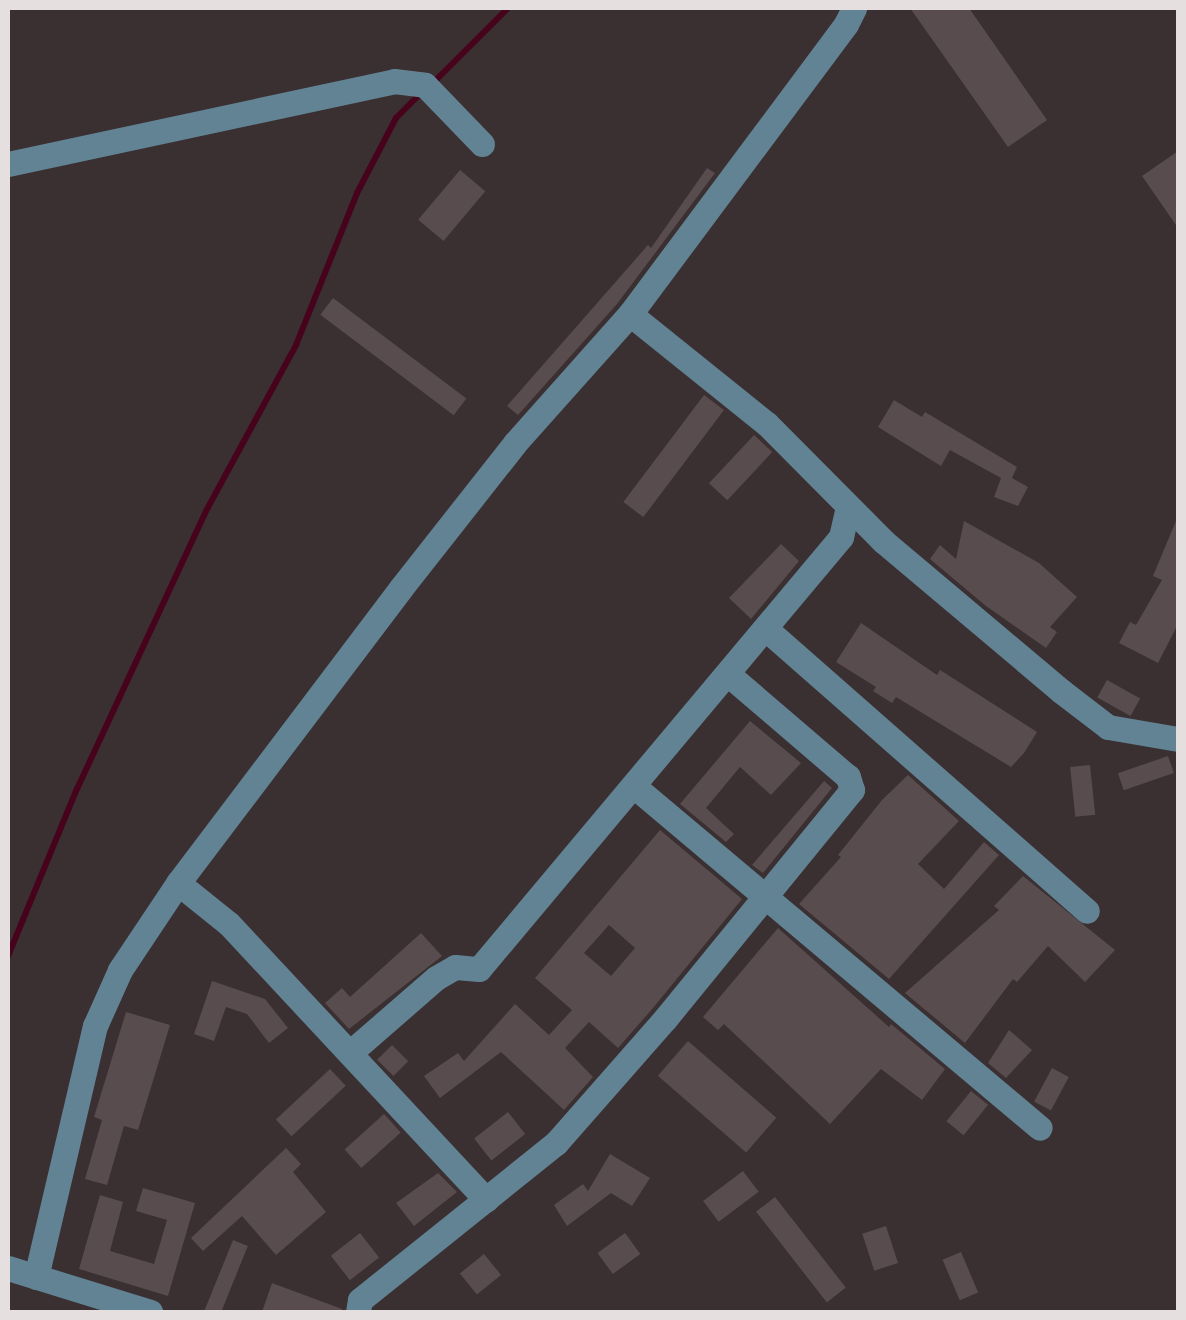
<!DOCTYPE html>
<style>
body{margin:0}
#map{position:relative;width:1186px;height:1320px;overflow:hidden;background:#3a2f31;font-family:Roboto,sans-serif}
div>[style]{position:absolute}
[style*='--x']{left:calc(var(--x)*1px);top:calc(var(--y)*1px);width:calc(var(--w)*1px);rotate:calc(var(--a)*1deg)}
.stream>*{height:6px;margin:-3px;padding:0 3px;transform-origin:3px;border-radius:3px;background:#47021c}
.building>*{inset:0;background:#584c4e;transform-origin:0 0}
.minor>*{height:25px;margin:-12.5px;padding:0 12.5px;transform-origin:12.5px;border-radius:12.5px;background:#628394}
span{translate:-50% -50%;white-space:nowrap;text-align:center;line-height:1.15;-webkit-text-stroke:9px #1e191a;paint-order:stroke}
.frame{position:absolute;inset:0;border:10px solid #e6dfe0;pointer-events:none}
</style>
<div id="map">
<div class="stream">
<i style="--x:434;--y:82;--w:105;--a:-45"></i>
<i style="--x:8;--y:956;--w:181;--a:-67.6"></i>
<i style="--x:77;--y:789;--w:306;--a:-65.1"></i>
<i style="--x:206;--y:511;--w:189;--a:-61.5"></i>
<i style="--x:296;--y:345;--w:164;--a:-68.1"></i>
<i style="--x:357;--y:193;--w:85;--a:-62.5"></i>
<i style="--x:396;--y:118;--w:34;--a:-45"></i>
</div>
<div class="building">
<i style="clip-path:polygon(910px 8px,969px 8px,1047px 120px,1008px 147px)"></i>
<i style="clip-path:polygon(1178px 151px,1178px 228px,1142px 176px)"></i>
<i style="clip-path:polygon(707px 168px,715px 173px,617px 304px,518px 415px,507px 406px,648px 245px,651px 248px)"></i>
<i style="left:460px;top:170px;width:33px;height:65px;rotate:40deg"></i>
<i style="left:333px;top:298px;width:167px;height:21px;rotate:37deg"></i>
<i style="left:704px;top:395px;width:25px;height:134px;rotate:37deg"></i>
<i style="clip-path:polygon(894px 400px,922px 417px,925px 412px,1017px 467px,1012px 478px,1028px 487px,1018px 506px,994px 497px,1001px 478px,950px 450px,941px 466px,878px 427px)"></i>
<i style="left:754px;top:435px;width:25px;height:66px;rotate:43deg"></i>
<i style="clip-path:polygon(1178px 516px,1178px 624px,1158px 663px,1119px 643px,1130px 622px,1136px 625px,1162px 580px,1153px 576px)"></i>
<i style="clip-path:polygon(964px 521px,1039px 563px,1077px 597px,1050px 627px,1057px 632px,1046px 648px,986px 606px,930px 559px,940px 545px,956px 559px)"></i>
<i style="clip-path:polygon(781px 544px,799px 561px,751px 619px,729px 598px)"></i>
<i style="clip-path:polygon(861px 623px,937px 675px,940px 670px,1037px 732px,1024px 753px,1011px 767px,896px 697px,892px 703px,873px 691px,876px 687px,836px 662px)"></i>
<i style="left:1107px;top:680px;width:38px;height:20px;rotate:29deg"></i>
<i style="clip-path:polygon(750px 721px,801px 763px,771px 795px,740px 767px,706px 808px,734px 834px,726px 842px,680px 804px)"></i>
<i style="left:1168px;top:756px;width:18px;height:53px;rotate:71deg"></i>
<i style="left:1090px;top:765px;width:50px;height:20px;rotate:84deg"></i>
<i style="clip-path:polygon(908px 775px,959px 821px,918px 864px,944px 889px,984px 842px,999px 855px,889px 979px,799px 904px,841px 857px,838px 855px,882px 800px)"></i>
<i style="clip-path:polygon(824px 781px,832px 788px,763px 873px,752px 865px)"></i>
<i style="clip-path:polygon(evenodd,660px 830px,742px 899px,653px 1008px,618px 1048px,589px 1022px,565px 1048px,593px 1077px,564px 1110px,501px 1052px,440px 1098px,424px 1076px,458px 1053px,464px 1061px,515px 1004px,549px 1035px,572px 1010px,535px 978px,660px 830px,609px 925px,635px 948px,611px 976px,584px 953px,609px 925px)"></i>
<i style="clip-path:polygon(1023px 876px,1115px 950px,1085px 982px,1048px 946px,1017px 982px,1013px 979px,965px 1043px,905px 993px,999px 910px,994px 906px)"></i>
<i style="clip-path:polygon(778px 928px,889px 1027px,891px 1024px,945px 1069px,922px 1100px,881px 1069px,830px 1124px,724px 1024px,718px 1030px,703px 1017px)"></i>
<i style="clip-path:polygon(421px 933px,442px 956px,349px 1029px,325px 1003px,342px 988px,350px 997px)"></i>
<i style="clip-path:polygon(212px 981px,265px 999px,288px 1028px,269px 1043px,247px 1014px,226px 1007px,214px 1041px,194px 1034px)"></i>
<i style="clip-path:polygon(126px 1012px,170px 1025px,138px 1130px,124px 1126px,107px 1185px,85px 1179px,102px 1120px,94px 1117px)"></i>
<i style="clip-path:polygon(1009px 1030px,1032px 1050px,1006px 1078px,988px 1063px)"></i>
<i style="left:688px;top:1041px;width:117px;height:46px;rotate:41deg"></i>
<i style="left:392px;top:1045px;width:23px;height:21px;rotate:45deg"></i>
<i style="left:1052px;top:1068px;width:19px;height:38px;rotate:28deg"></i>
<i style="left:330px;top:1069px;width:23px;height:74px;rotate:47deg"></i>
<i style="left:971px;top:1091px;width:22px;height:39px;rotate:39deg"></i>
<i style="left:508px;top:1112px;width:28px;height:43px;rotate:52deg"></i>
<i style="left:384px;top:1114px;width:25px;height:53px;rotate:48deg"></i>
<i style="clip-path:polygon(286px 1148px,301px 1164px,293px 1172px,326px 1212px,276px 1255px,242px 1216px,203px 1251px,191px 1238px)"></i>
<i style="clip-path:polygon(610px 1154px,650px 1178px,632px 1206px,611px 1193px,567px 1226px,554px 1205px,583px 1184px,588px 1191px)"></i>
<i style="left:743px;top:1171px;width:26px;height:50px;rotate:53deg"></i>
<i style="clip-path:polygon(438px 1173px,457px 1192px,414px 1226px,396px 1203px)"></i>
<i style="clip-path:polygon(143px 1188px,195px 1203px,168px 1296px,79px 1269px,100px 1195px,123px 1202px,110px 1251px,154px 1264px,167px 1220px,136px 1211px)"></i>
<i style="left:775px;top:1197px;width:115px;height:24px;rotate:52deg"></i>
<i style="left:886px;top:1226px;width:39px;height:25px;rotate:72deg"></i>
<i style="left:360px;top:1233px;width:31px;height:37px;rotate:52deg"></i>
<i style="left:625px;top:1233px;width:26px;height:34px;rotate:54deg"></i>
<i style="left:233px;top:1240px;width:16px;height:78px;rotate:22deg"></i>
<i style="left:961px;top:1252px;width:44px;height:20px;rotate:67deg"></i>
<i style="left:484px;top:1254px;width:27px;height:31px;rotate:51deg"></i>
<i style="clip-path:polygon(272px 1283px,342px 1309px,342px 1312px,262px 1312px)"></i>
</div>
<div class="minor">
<i style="--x:8;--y:164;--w:395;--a:-12.1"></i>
<i style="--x:394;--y:81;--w:31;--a:7"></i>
<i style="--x:425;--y:85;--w:82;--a:46"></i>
<i style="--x:630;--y:314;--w:176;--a:38.8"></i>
<i style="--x:767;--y:424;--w:165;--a:45.2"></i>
<i style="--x:883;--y:541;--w:233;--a:40.1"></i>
<i style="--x:1061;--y:691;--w:59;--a:37.5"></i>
<i style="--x:1108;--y:727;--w:71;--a:9.7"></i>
<i style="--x:766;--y:629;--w:427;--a:41.3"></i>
<i style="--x:635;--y:787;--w:529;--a:40.1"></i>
<i style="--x:178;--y:883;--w:65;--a:38.8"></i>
<i style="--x:229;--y:924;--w:377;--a:47"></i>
<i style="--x:352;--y:1051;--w:111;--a:-41"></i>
<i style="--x:436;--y:978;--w:22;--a:-30"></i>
<i style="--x:455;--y:967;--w:24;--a:5"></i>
<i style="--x:479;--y:969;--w:564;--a:-50.04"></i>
<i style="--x:841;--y:537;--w:31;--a:-77"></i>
<i style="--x:8;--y:1268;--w:149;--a:17.2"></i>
<i style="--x:36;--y:1277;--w:258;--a:-76.8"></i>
<i style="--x:95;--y:1026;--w:61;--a:-65.9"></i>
<i style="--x:120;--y:970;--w:105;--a:-56.3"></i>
<i style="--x:178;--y:883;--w:370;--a:-52.9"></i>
<i style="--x:401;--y:588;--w:184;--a:-51.8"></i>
<i style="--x:515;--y:443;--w:173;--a:-48.3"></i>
<i style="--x:630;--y:314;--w:362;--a:-53.3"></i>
<i style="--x:846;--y:24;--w:18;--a:-63"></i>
<i style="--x:358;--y:1312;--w:12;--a:-81"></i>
<i style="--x:360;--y:1300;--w:251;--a:-38.7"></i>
<i style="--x:556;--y:1143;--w:165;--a:-48.7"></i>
<i style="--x:665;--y:1019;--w:296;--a:-50.8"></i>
<i style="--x:852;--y:790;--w:14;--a:-107"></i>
<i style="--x:848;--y:777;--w:158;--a:-139.4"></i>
</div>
<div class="frame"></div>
</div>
